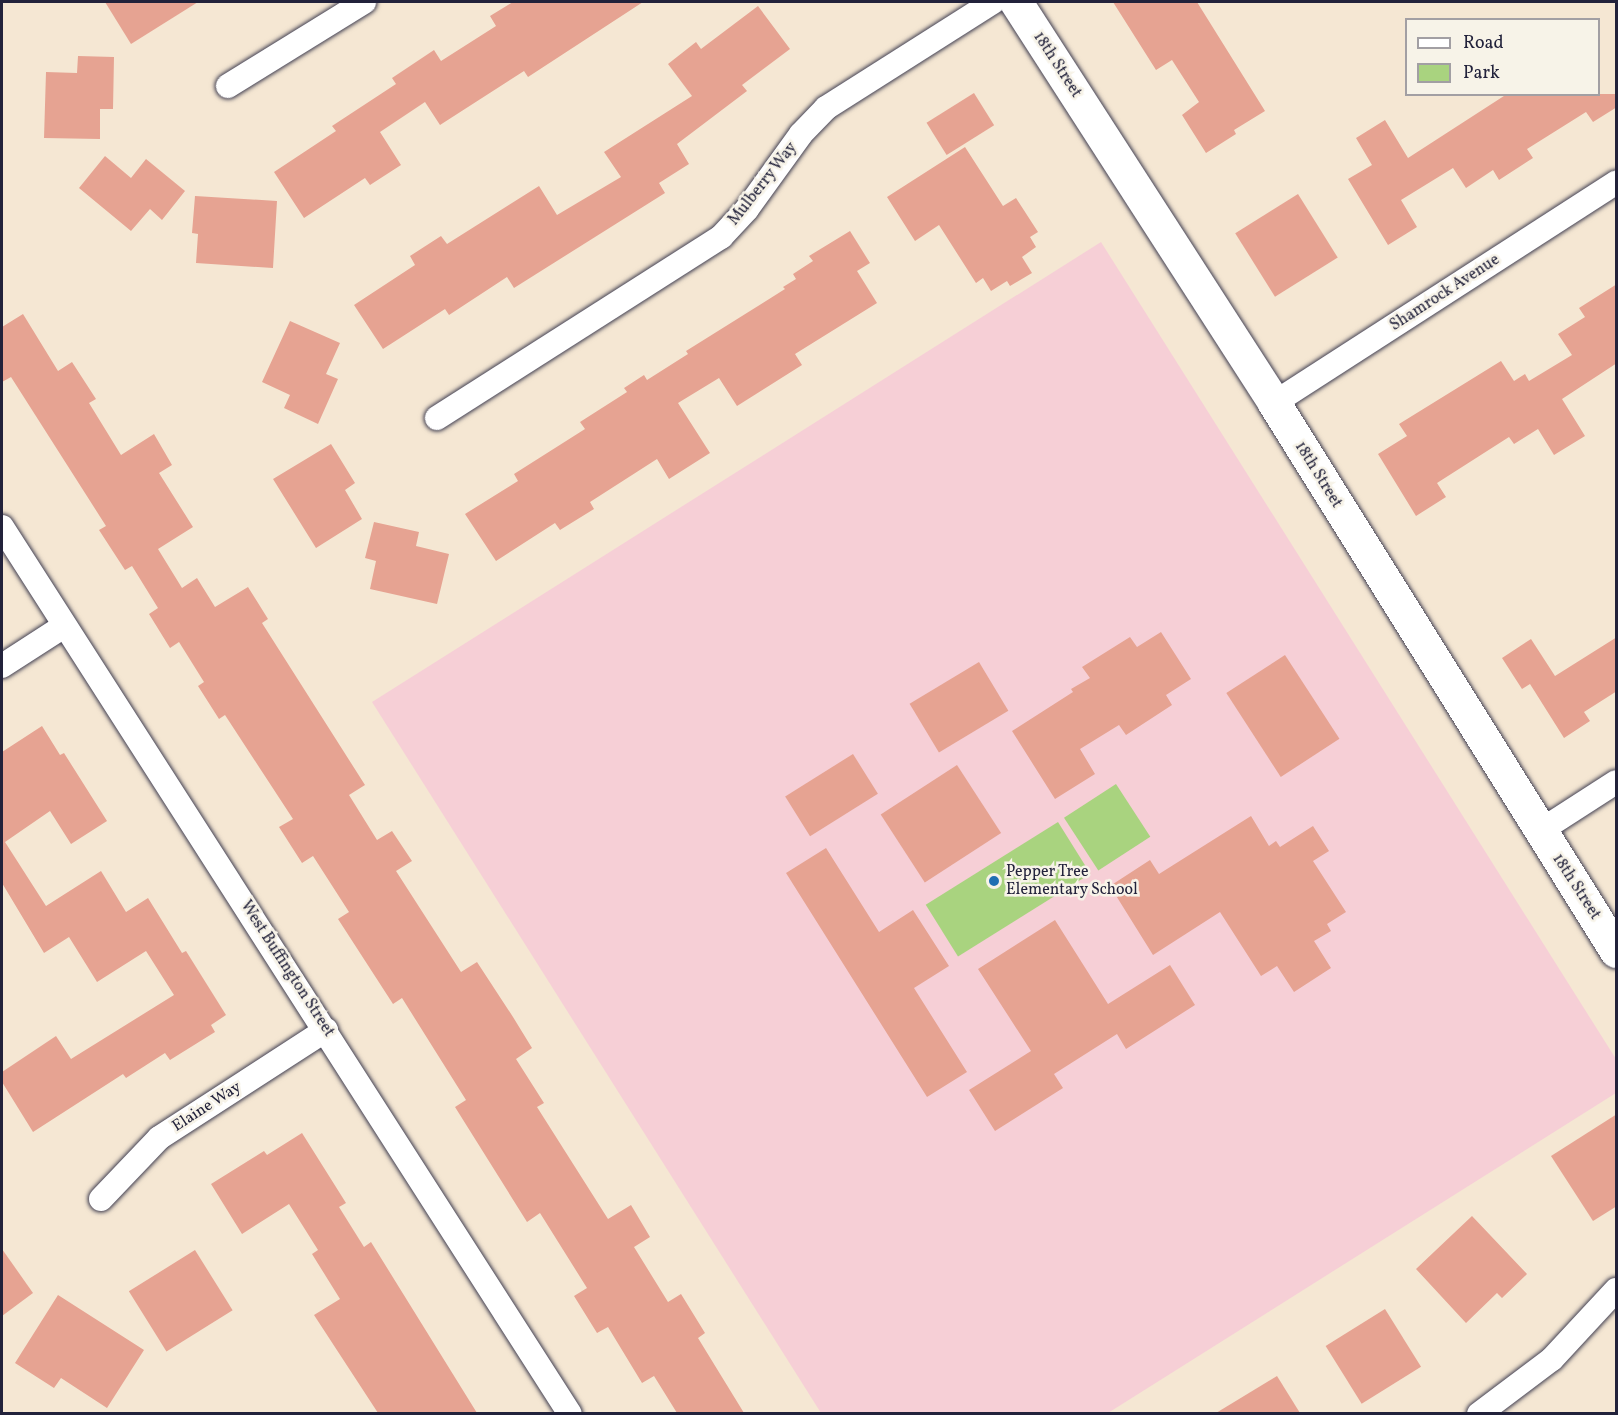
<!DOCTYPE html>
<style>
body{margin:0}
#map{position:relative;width:1618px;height:1415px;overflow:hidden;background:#f5e7d3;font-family:Vollkorn,serif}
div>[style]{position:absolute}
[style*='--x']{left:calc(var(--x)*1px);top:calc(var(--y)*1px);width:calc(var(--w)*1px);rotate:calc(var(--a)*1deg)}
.built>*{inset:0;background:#f6cfd6}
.green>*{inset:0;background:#a9d37f;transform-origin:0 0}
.building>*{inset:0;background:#e6a392;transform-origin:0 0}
.roads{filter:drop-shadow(0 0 2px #424052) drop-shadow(0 0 2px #424052)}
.minor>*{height:24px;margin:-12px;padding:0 12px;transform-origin:12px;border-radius:12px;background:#fff}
.secondary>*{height:33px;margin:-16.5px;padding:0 16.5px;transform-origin:16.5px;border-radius:16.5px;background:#fff}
.dots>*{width:16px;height:16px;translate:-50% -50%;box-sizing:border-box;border:3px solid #f7f3e8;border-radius:50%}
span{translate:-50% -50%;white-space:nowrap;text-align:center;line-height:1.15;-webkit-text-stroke:5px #f7f3e8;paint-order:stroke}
.street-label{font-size:16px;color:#22223b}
.poi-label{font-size:16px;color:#22223b}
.left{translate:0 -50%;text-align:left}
.frame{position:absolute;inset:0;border:3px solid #22223b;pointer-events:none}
.legend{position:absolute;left:1405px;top:18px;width:195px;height:78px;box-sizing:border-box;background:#f7f3e8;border:2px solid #a29fa3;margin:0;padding:8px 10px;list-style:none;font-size:18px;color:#22223b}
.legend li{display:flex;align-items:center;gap:12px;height:30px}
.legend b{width:30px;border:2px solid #a29fa3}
</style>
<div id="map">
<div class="built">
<i style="clip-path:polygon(1101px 242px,1616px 1059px,1616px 1093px,1108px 1413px,821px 1413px,372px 702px)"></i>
</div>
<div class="green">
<i style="left:1116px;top:784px;width:63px;height:62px;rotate:57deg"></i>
<i style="left:1058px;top:822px;width:61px;height:156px;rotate:58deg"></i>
</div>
<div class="building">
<i style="clip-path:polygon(105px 2px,198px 2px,131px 44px)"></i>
<i style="clip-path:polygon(513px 2px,643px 2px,528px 77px,524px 71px,440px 125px,425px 102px,380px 132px,401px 165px,370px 185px,365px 178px,304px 218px,274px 172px,336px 131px,332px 126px,396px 84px,392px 78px,434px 50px,441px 61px,496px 26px,490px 16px)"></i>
<i style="clip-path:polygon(1113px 2px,1197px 2px,1265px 111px,1234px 130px,1236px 134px,1206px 153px,1182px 115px,1199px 102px,1172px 60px,1156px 70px)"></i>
<i style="clip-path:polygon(758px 6px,790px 49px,742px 85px,747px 91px,677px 144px,689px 164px,659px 183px,665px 193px,514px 288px,507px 277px,449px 315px,445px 309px,383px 349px,354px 305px,415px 265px,410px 256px,441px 236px,447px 244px,539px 186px,557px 215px,621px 177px,604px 152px,692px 96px,668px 64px,696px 42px,701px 49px)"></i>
<i style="clip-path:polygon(78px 56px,114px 57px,113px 109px,100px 109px,100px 139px,44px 138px,46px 72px,77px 73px)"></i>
<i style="left:974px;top:93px;width:38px;height:56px;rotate:58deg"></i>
<i style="clip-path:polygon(1507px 94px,1617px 94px,1617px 107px,1593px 122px,1586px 112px,1527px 149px,1533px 158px,1499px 180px,1493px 170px,1466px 188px,1453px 168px,1401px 200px,1417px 227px,1388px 245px,1348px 179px,1372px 165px,1356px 138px,1385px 120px,1408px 158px)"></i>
<i style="clip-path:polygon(965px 147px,1003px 206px,1016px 198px,1038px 232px,1030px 237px,1036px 247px,1022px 257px,1032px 273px,1010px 286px,1007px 281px,991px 291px,983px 278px,976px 283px,939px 225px,915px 241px,887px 197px)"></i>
<i style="clip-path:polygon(105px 156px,131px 178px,146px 159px,185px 191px,162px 220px,150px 209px,131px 231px,79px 188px)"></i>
<i style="left:1298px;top:194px;width:75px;height:74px;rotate:58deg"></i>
<i style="clip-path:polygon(195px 196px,277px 201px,273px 268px,196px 263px,198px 234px,192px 233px)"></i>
<i style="clip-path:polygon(850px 231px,870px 263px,857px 271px,877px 303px,795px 354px,802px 365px,737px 406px,719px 378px,678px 403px,710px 453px,669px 479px,657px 459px,590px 502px,594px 509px,560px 530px,555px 523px,496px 561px,465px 514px,518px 481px,514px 474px,585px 429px,580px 422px,627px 392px,624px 388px,644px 375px,647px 380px,688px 354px,686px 351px,785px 289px,783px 287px,796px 279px,793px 274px,813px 261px,809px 256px)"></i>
<i style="clip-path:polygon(1617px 284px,1617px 363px,1562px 399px,1585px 436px,1554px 455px,1538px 429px,1514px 444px,1509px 437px,1437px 483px,1446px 497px,1416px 516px,1378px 454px,1407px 436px,1399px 424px,1501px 361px,1514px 381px,1525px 374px,1529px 381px,1572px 355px,1558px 334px,1585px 317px,1579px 308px)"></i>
<i style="clip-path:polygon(23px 314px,58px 371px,72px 362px,96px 399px,89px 403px,121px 455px,154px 434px,172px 465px,159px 473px,193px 527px,158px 549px,182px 588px,197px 578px,215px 607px,248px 587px,268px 619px,262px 623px,365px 785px,349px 795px,377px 840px,392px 831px,412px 861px,396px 871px,461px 972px,477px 962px,513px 1017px,532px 1048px,516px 1059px,544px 1103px,537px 1107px,608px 1219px,631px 1205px,650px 1237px,634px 1247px,668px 1302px,681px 1294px,705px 1333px,698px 1338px,744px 1413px,677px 1413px,654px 1376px,642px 1383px,608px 1327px,597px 1333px,574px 1296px,587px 1288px,540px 1213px,527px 1222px,455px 1107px,466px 1100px,402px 998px,393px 1004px,338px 919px,349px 912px,313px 856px,302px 863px,279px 827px,293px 819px,225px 715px,219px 719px,198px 686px,204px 682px,179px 642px,170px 648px,149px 614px,158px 608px,132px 566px,125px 570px,99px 530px,106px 526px,11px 377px,2px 382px,2px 327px)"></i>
<i style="clip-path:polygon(290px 321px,340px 343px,326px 374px,338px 379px,318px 424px,284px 408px,290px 395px,262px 382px)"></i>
<i style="clip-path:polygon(331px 444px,355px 483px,345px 490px,362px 519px,316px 548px,273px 479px)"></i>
<i style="clip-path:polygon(374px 522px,419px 532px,416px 546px,449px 554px,437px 604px,370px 589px,376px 561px,365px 558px)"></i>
<i style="clip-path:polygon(1161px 632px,1191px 679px,1166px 695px,1172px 705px,1126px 735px,1119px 725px,1080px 749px,1095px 774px,1055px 799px,1012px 731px,1073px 692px,1071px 689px,1090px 678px,1082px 667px,1130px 637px,1137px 647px)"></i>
<i style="clip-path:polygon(1617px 637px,1617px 691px,1584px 712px,1590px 721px,1564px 738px,1530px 684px,1522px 689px,1502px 658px,1531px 639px,1555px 676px)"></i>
<i style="left:1285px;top:655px;width:100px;height:70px;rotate:57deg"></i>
<i style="left:979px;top:662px;width:57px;height:81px;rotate:59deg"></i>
<i style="clip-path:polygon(42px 726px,60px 755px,64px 753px,107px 821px,71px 844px,50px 811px,5px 842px,46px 906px,101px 871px,126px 912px,148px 898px,182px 953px,186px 951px,226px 1015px,211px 1025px,215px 1032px,170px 1060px,165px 1053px,126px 1078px,123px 1074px,33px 1132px,2px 1082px,2px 1072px,56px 1036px,71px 1059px,174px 995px,146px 951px,97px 982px,69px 937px,44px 953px,2px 883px,2px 752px)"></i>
<i style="left:853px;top:754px;width:47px;height:80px;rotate:58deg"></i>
<i style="left:957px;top:765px;width:81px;height:91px;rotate:57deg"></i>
<i style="clip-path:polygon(1251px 816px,1269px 846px,1276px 841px,1280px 847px,1313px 826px,1329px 851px,1313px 861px,1346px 912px,1327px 924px,1331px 931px,1314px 941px,1331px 968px,1294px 992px,1277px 966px,1261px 976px,1220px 912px,1153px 955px,1110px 886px,1150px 860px,1159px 874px)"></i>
<i style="clip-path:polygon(826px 848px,879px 932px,913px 910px,949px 966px,914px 988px,967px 1072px,927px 1097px,786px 873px)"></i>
<i style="clip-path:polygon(1055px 920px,1108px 1004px,1170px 965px,1195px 1005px,1126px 1049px,1117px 1034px,1054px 1074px,1063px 1088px,995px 1131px,969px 1090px,1031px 1051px,978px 969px)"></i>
<i style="clip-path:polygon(1617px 1114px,1617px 1206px,1593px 1221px,1551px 1156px)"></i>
<i style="clip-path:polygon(302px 1133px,346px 1203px,339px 1207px,364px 1247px,371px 1242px,477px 1413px,378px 1413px,314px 1315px,340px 1299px,312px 1254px,318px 1250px,289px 1204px,242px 1234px,211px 1184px,264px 1151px,267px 1155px)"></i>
<i style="clip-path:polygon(1472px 1216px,1527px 1274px,1502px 1298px,1497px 1293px,1466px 1323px,1416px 1269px)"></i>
<i style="clip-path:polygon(2px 1249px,33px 1293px,2px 1316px)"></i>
<i style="left:195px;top:1250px;width:71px;height:78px;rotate:58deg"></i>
<i style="clip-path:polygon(58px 1295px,144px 1350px,107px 1408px,61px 1378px,54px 1388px,15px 1363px)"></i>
<i style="left:1385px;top:1309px;width:68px;height:70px;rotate:58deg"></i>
<i style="clip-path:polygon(1277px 1376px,1300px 1413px,1216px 1413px)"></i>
</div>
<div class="roads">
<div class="minor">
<i style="--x:228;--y:86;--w:160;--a:-31.7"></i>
<i style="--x:1274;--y:403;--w:407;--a:-32.8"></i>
<i style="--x:437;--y:418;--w:337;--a:-32.5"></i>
<i style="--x:721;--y:237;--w:38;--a:-47"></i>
<i style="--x:747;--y:209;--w:92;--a:-54.2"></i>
<i style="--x:801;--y:134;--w:36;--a:-46"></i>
<i style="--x:826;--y:108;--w:198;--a:-32.4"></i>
<i style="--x:2;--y:527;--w:1053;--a:57.37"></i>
<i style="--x:2;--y:666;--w:74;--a:-32.8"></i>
<i style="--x:1540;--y:831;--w:90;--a:-32.8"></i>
<i style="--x:101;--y:1199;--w:84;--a:-46.4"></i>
<i style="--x:159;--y:1138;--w:199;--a:-32.9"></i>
<i style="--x:1479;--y:1414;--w:91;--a:-37"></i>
<i style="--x:1552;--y:1359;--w:94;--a:-47.2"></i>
</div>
<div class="secondary">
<i style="--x:1016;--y:2;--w:477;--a:57.2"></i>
<i style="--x:1274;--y:403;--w:646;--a:58.03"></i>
</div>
</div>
<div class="dots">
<i style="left:994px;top:881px;background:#1f6fb2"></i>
</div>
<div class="street-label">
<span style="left:1057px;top:65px;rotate:57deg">18th Street</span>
<span style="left:763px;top:184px;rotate:-52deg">Mulberry Way</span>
<span style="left:1445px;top:293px;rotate:-33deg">Shamrock Avenue</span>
<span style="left:1318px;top:475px;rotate:58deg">18th Street</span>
<span style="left:1576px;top:887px;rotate:57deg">18th Street</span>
<span style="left:287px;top:969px;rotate:57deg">West Buffington Street</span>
<span style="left:207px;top:1107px;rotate:-33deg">Elaine Way</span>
</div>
<div class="poi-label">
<span class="left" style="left:1006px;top:881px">Pepper Tree<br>Elementary School</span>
</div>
<div class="frame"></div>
<ul class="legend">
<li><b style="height:8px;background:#fff"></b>Road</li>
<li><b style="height:16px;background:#a9d37f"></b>Park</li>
</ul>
</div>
